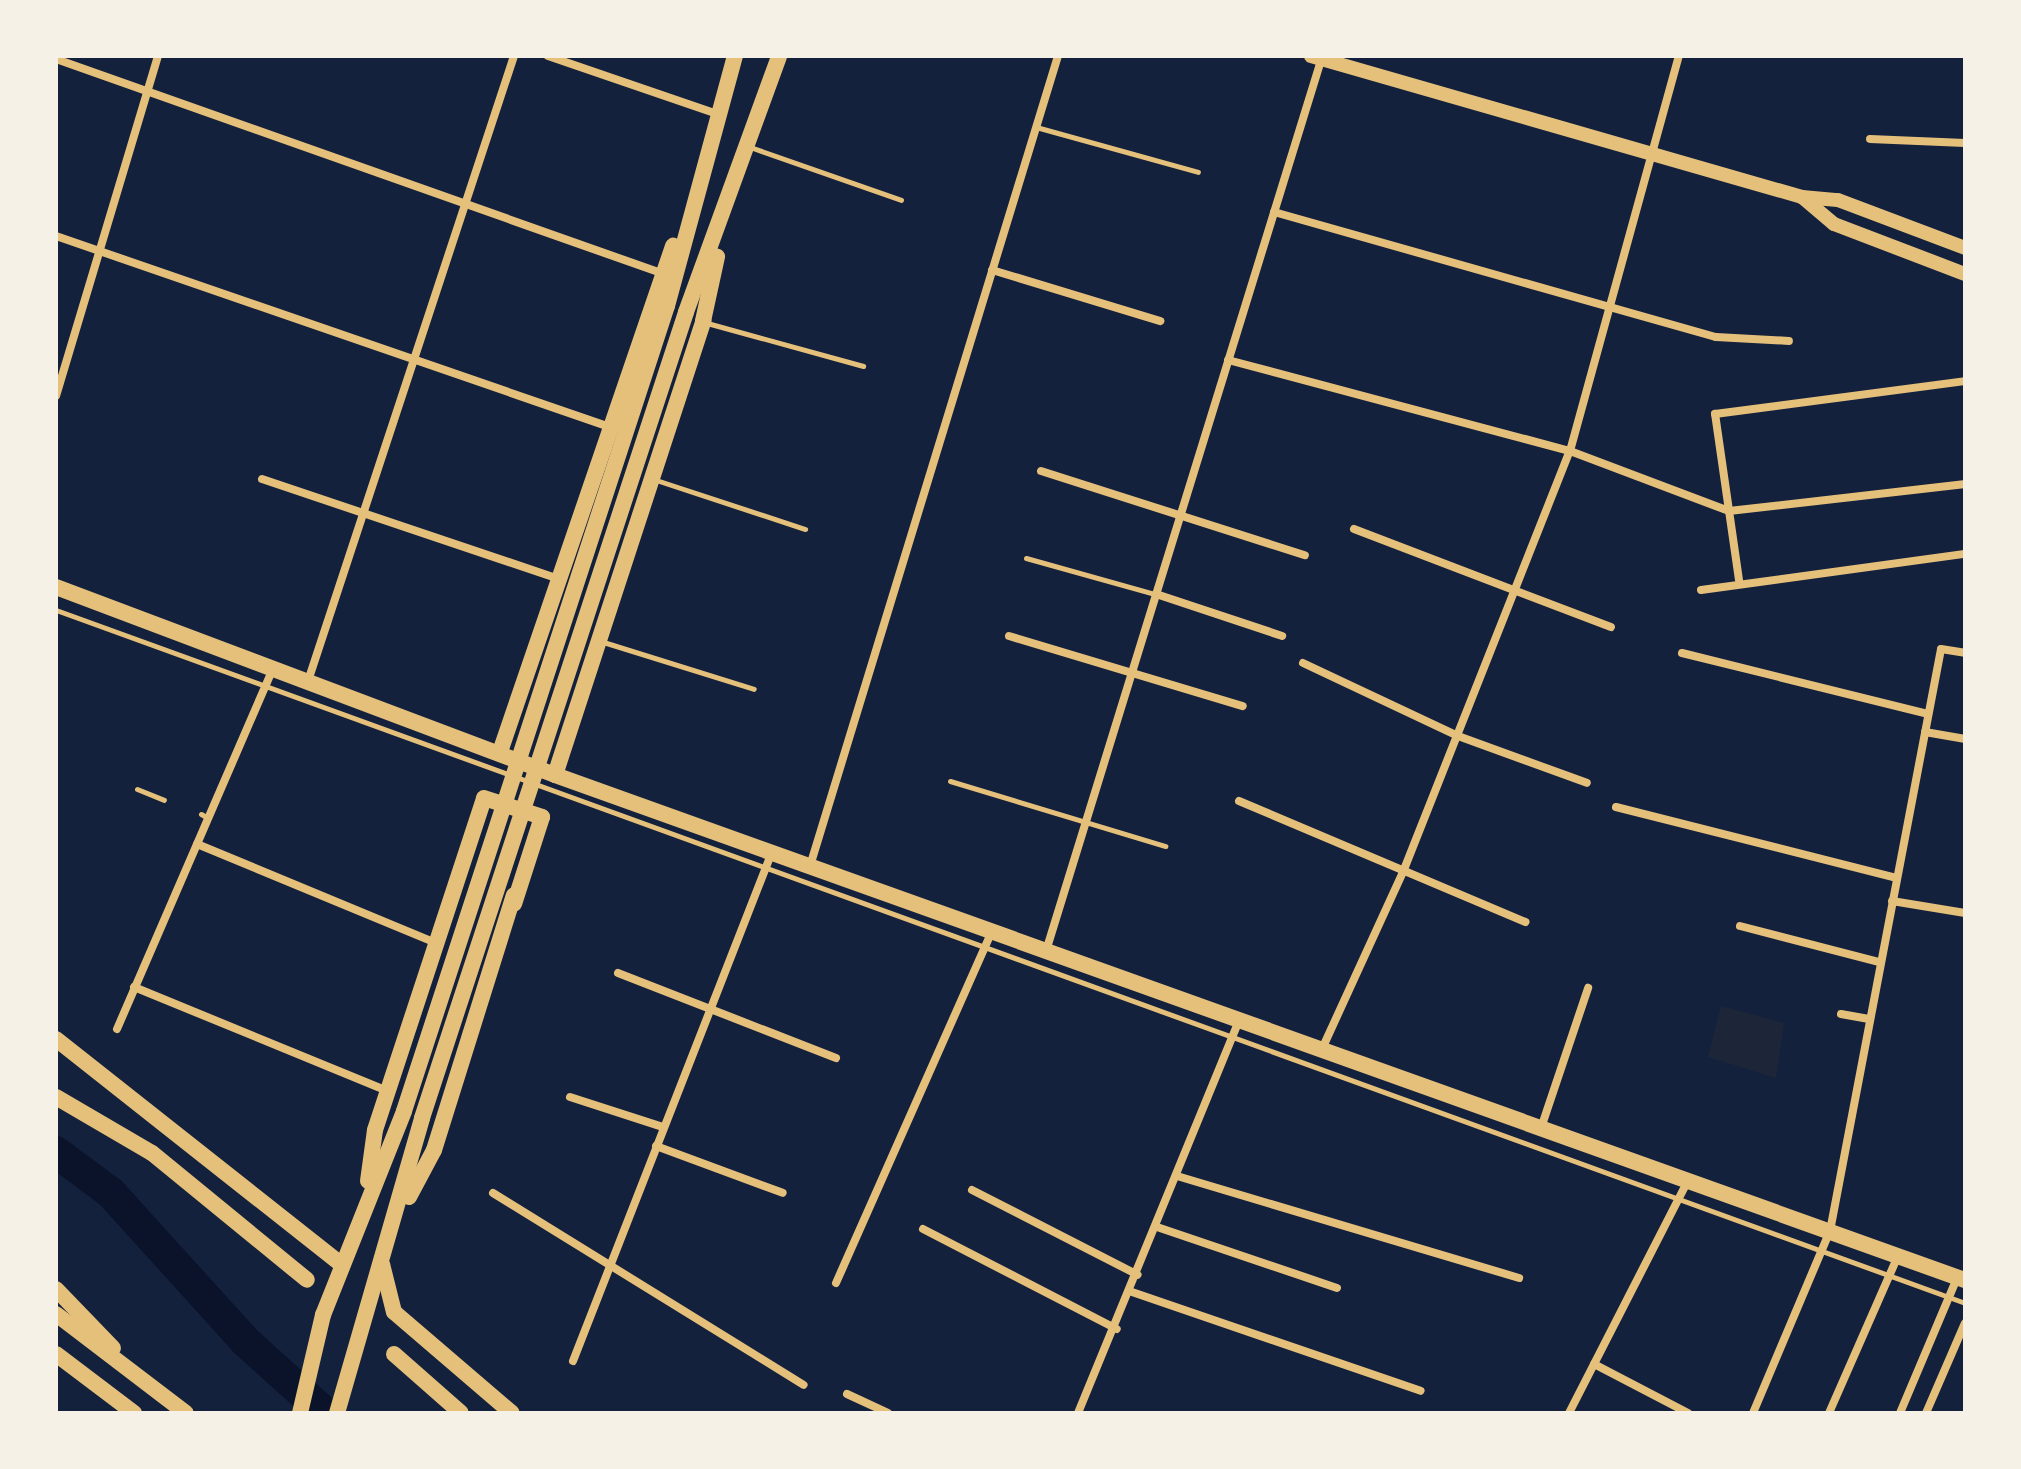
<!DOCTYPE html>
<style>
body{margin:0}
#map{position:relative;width:2021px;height:1469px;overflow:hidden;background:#14213d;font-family:Raleway,sans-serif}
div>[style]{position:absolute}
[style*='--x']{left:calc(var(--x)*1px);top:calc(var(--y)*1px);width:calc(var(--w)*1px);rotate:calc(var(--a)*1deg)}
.green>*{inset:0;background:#1d2539}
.river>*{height:32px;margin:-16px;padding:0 16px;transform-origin:16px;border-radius:16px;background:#0b132b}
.service>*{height:5px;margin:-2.5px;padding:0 2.5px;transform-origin:2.5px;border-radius:2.5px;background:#e5c07b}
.minor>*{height:8px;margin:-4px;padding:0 4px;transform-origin:4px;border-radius:4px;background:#e5c07b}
.secondary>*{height:14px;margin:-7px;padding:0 7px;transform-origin:7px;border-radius:7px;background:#e5c07b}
.primary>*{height:16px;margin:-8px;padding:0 8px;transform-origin:8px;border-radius:8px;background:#e5c07b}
.trunk>*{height:16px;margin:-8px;padding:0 8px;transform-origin:8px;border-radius:8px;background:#e5c07b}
span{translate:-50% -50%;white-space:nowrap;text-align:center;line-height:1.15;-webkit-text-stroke:8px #f6f1e7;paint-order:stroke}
.frame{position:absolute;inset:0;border:58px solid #f6f1e7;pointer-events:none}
</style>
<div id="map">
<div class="green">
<i style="clip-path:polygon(1721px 1006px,1784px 1023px,1776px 1078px,1708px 1057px)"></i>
</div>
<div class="river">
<i style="--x:56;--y:1152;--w:69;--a:36.7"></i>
<i style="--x:111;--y:1193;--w:200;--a:47.8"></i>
<i style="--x:245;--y:1341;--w:108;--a:42"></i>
</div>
<div class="service">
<i style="--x:1036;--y:127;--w:168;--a:15.5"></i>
<i style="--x:750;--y:147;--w:160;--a:19.3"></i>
<i style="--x:707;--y:323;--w:162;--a:15.4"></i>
<i style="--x:656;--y:480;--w:157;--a:18.2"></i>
<i style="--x:1026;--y:558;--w:134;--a:15.6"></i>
<i style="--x:56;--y:610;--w:2031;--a:19.95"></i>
<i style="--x:600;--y:641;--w:161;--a:17.3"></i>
<i style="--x:950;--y:781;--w:225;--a:16.8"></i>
<i style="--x:137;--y:789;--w:29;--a:22"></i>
<i style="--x:201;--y:814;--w:8;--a:30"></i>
</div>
<div class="minor">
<i style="--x:548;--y:56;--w:179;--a:18.9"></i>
<i style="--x:56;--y:59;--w:642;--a:19.48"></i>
<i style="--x:1870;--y:139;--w:95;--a:2.4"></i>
<i style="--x:1274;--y:212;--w:459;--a:15.8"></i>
<i style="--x:1716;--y:337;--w:73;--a:3.1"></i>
<i style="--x:56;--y:236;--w:583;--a:19.03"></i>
<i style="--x:992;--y:270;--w:176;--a:16.9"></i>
<i style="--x:1228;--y:360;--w:354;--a:14.9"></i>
<i style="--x:1570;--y:451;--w:170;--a:20.7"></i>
<i style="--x:1729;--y:511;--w:238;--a:-6.5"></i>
<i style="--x:56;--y:396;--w:355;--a:-73.3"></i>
<i style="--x:1041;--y:471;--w:277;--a:17.7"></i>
<i style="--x:262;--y:479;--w:311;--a:18.6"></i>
<i style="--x:1354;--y:529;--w:275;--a:20.9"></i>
<i style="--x:1739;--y:580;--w:168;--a:-98.2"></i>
<i style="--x:1715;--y:414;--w:252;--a:-7.5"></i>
<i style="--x:1701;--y:590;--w:266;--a:-7.8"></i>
<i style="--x:1156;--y:594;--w:133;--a:18.4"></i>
<i style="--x:1009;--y:636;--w:244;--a:16.7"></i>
<i style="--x:1682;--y:653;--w:253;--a:13.9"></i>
<i style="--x:1303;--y:663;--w:171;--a:25.2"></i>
<i style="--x:1458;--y:736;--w:137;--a:20"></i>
<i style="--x:309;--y:678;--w:655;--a:-71.76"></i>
<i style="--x:1925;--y:732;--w:41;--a:9.9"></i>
<i style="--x:1239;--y:801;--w:311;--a:22.9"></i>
<i style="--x:1616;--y:807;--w:289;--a:14.2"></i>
<i style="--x:197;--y:844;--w:259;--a:22.5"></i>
<i style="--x:810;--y:866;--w:847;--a:-72.98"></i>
<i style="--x:1892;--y:901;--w:74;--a:9.3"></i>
<i style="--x:1740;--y:926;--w:144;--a:14.5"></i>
<i style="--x:1046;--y:951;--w:936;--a:-72.84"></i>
<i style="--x:618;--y:973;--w:234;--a:21.3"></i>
<i style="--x:134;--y:987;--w:274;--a:22.3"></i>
<i style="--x:1841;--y:1014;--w:27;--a:10"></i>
<i style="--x:117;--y:1029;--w:395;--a:-66.6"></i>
<i style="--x:1322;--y:1049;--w:195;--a:-65.4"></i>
<i style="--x:1403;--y:872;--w:453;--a:-68.4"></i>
<i style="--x:1570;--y:451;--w:410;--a:-74.6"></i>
<i style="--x:570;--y:1097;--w:98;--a:17.9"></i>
<i style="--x:1541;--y:1128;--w:148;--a:-71.4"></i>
<i style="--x:656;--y:1146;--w:135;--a:20.3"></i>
<i style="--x:1177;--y:1176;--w:357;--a:16.6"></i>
<i style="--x:972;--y:1190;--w:186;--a:27.1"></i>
<i style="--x:493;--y:1193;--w:365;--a:31.7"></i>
<i style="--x:1157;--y:1227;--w:190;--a:18.7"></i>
<i style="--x:923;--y:1229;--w:218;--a:27.3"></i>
<i style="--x:836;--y:1283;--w:385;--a:-66.1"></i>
<i style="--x:1132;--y:1292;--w:305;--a:18.9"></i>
<i style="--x:573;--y:1361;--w:547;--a:-68.65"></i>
<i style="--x:1594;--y:1364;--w:106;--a:27.5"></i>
<i style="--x:847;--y:1394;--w:45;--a:24.9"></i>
<i style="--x:1078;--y:1413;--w:424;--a:-67.7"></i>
<i style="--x:1569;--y:1413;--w:262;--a:-62.9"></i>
<i style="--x:1753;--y:1413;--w:198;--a:-67.1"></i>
<i style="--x:1830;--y:1231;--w:592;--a:-79.2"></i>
<i style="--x:1941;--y:649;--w:24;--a:9"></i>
<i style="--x:1829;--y:1413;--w:171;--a:-66.3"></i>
<i style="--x:1900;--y:1413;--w:147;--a:-67.1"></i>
<i style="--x:1926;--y:1413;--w:98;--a:-66.6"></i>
</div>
<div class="secondary">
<i style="--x:1311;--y:56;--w:511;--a:16.02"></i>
<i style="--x:1802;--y:197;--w:36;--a:5"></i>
<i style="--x:1838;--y:200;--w:136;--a:20.7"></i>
<i style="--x:1802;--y:197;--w:42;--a:40.2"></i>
<i style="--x:1834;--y:224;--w:140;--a:20.9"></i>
</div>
<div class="primary">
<i style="--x:56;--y:587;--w:533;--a:20.64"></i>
<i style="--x:555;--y:775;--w:1498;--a:19.71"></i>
</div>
<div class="trunk">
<i style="--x:501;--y:749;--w:532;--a:-71.12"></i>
<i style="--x:555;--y:775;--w:478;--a:-71.9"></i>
<i style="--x:703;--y:321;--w:66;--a:-77.7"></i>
<i style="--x:56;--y:1039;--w:365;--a:38.3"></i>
<i style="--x:56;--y:1097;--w:111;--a:30.3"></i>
<i style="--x:152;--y:1153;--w:200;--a:39.3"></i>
<i style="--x:368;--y:1181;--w:51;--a:-82.2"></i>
<i style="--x:375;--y:1130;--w:349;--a:-71.8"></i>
<i style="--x:484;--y:798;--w:61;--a:18.1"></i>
<i style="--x:542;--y:817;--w:91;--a:107.8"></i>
<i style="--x:409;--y:1197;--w:53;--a:-62"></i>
<i style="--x:434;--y:1150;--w:267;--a:-72.6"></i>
<i style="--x:382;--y:1264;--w:49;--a:76"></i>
<i style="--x:394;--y:1312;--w:155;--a:40.6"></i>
<i style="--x:56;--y:1289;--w:82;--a:46"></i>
<i style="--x:56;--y:1314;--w:163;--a:37.3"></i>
<i style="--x:56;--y:1354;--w:98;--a:37.1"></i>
<i style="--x:394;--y:1354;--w:89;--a:41.4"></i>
<i style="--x:300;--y:1413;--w:101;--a:-76.8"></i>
<i style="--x:323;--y:1315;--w:219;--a:-68.3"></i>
<i style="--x:404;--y:1111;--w:847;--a:-71.91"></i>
<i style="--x:667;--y:306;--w:259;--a:-74.8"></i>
<i style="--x:337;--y:1413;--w:307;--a:-73.9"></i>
<i style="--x:422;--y:1118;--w:848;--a:-71.86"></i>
<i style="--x:686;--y:312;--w:272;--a:-70"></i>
</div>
<div class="frame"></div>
</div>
